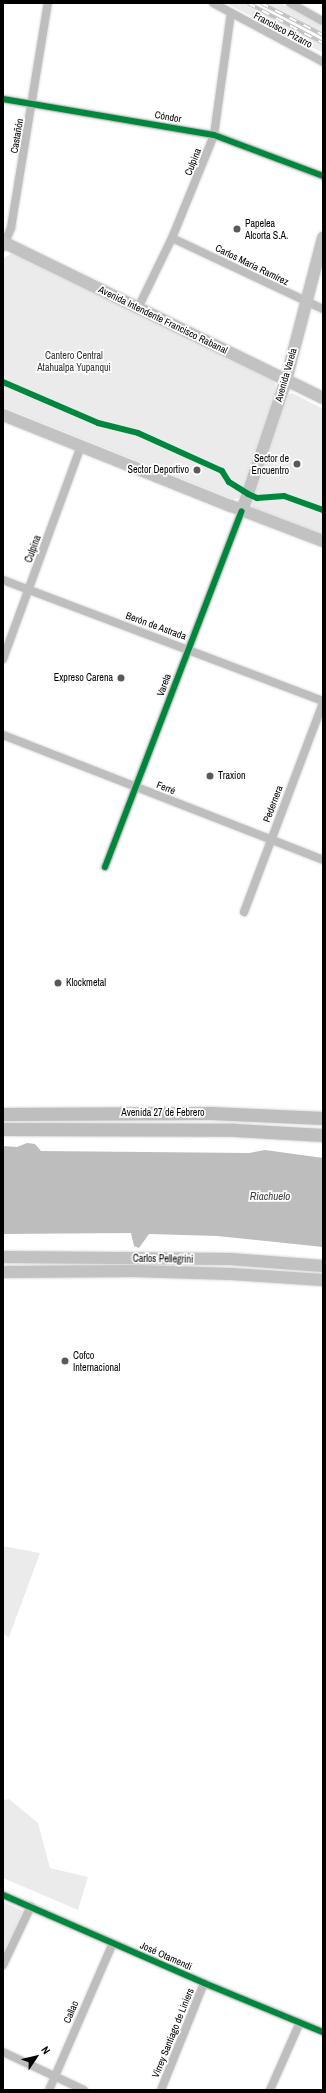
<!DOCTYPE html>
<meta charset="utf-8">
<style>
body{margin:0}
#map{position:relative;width:326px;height:2093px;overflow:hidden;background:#fff;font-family:"Archivo Narrow",sans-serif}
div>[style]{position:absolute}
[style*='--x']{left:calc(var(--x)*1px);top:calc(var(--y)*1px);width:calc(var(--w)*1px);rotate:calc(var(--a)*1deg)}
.green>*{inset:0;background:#ebebeb}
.water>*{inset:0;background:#bdbdbd}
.roads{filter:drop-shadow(0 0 1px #dbdbdb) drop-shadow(0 0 1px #dbdbdb)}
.minor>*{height:8px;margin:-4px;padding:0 4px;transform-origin:4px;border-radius:4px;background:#bebebe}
.secondary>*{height:12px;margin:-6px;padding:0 6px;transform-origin:6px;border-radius:6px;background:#c2c2c2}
.primary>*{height:13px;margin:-6.5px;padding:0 6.5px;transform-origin:6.5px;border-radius:6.5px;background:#bebebe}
.rail>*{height:4px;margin-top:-2px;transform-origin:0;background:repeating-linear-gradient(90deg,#fff 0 8px,#bebebe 0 16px);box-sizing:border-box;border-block:1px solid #bebebe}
.cycleway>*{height:6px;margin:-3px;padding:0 3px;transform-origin:3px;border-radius:3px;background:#00873e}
.dots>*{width:11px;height:11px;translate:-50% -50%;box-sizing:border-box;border:2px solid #fff;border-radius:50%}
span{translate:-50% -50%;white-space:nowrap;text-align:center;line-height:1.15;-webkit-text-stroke:3.5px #fff;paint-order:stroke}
.street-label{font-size:10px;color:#000}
.poi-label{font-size:10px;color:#000}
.left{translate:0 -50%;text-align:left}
.right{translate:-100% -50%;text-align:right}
.park-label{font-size:10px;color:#313131}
.water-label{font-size:11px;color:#424242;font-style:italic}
.frame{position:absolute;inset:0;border:4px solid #000;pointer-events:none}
.north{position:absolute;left:16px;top:2037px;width:40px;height:40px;-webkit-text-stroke:3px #fff;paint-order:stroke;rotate:55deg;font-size:11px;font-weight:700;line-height:16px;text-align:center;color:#000}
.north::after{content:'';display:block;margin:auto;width:14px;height:18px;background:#000;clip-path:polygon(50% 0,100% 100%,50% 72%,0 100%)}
</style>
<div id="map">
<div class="green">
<i style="clip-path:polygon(226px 3px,244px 3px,323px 45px,323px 53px)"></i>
<i style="clip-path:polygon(266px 3px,280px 3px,323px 26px,323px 33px)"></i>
<i style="clip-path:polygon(11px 254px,18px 255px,274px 381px,276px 386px,276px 391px,239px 498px,232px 499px,3px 407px,3px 260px,5px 257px)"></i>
<i style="clip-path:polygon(292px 393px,323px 409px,323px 536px,256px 511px,252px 506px,252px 500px,288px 395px)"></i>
<i style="clip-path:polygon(3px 1546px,40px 1553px,9px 1637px,3px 1634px)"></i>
<i style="clip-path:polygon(9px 1799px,38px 1823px,50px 1868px,88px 1877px,78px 1910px,3px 1878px,3px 1800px)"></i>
<i style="clip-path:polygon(3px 1902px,23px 1911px,3px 1955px)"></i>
</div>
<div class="water">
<i style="clip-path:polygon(27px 1143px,35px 1144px,41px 1151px,249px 1153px,265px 1150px,323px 1158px,323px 1247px,217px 1236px,149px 1234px,139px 1248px,134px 1246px,131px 1233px,3px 1234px,3px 1146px,17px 1147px)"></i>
</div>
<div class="roads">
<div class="minor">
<i style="--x:213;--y:3;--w:125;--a:28.2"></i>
<i style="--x:290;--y:3;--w:38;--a:29"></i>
<i style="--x:3;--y:99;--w:214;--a:9.7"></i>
<i style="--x:214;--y:135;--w:116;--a:20.6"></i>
<i style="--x:172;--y:238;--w:167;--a:25.2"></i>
<i style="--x:3;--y:247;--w:21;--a:-67"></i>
<i style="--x:11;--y:228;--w:228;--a:-80.7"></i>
<i style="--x:138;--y:308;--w:78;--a:-64.1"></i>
<i style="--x:172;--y:238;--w:111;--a:-67.8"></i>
<i style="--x:214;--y:135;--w:123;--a:-82.1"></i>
<i style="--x:3;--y:580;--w:342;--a:20.7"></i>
<i style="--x:3;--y:659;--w:227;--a:-69.9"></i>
<i style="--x:3;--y:735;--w:344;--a:21.3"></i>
<i style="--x:105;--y:867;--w:381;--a:-69"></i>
<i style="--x:244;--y:912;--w:223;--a:-69.3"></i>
<i style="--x:3;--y:1895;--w:219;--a:23.6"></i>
<i style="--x:204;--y:1983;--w:129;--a:22.4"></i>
<i style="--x:3;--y:1965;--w:65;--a:-64.6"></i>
<i style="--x:3;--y:2052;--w:89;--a:25.1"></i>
<i style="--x:49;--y:2090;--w:160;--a:-66.5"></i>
<i style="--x:161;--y:2090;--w:115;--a:-68.1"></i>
<i style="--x:270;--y:2090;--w:74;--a:-66.2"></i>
</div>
<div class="secondary">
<i style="--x:3;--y:242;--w:356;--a:26"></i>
<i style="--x:3;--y:415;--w:245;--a:21.8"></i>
<i style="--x:231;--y:506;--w:98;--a:20.8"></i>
<i style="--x:242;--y:511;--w:138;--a:-71.4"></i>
<i style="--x:286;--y:380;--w:147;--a:-75.4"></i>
<i style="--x:3;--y:1257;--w:227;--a:0.5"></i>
<i style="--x:230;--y:1259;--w:93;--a:4.3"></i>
<i style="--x:3;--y:1272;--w:131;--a:-0.4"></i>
<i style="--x:134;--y:1271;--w:98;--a:1.8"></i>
<i style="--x:232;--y:1274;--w:91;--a:3.8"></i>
</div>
<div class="primary">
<i style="--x:3;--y:1114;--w:207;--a:-0.3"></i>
<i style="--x:210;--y:1113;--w:113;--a:2.5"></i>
<i style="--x:3;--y:1129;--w:232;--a:0.2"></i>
<i style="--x:235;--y:1130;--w:88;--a:3.3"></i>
</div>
</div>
<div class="rail">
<i style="--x:248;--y:3;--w:85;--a:28.1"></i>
<i style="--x:261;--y:3;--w:70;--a:27.3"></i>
</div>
<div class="cycleway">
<i style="--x:3;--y:99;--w:214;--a:9.7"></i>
<i style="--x:214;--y:135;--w:116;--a:20.6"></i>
<i style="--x:3;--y:382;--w:103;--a:23.3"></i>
<i style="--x:98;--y:423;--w:41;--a:14"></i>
<i style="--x:138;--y:433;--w:92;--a:24.3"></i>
<i style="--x:222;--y:471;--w:13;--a:58"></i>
<i style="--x:229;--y:482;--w:22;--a:32"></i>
<i style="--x:248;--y:494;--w:10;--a:24"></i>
<i style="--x:257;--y:498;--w:27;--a:-4"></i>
<i style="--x:284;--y:496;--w:41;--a:19.7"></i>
<i style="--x:105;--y:867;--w:381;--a:-69"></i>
<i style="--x:3;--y:1895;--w:219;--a:23.6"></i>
<i style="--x:204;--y:1983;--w:129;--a:22.4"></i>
</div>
<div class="dots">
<i style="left:237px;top:229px;background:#595959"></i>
<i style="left:297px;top:464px;background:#595959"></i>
<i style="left:197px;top:470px;background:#595959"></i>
<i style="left:121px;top:678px;background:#595959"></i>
<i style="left:210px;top:776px;background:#595959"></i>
<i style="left:58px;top:983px;background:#595959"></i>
<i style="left:65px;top:1361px;background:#595959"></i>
</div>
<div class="street-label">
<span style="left:283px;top:30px;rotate:28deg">Francisco Pizarro</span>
<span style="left:168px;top:117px;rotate:10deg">Cóndor</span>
<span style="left:17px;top:136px;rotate:-80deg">Castañón</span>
<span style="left:193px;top:162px;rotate:-68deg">Culpina</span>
<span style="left:252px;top:265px;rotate:26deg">Carlos María Ramírez</span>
<span style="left:163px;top:320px;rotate:26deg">Avenida Intendente Francisco Rabanal</span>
<span style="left:286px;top:375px;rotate:-74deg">Avenida Varela</span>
<span style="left:33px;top:549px;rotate:-70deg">Culpina</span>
<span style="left:156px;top:626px;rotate:20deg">Berón de Astrada</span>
<span style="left:164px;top:685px;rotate:-69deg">Varela</span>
<span style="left:166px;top:788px;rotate:21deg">Ferré</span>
<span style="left:273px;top:804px;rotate:-69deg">Pedernera</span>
<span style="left:163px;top:1113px">Avenida 27 de Febrero</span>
<span style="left:163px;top:1259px;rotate:1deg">Carlos Pellegrini</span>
<span style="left:166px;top:1956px;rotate:24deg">José Otamendi</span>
<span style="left:71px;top:2012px;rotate:-67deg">Callao</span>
<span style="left:173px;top:2033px;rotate:-68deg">Virrey Santiago de Liniers</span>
</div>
<div class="poi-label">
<span class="left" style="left:245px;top:229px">Papelea<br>Alcorta S.A.</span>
<span class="right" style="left:289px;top:464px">Sector de<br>Encuentro</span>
<span class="right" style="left:189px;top:470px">Sector Deportivo</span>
<span class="right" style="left:113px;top:678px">Expreso Carena</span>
<span class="left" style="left:218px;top:776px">Traxion</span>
<span class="left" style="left:66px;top:983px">Klockmetal</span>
<span class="left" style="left:73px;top:1361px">Cofco<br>Internacional</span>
</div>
<div class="park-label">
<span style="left:74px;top:361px">Cantero Central<br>Atahualpa Yupanqui</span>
</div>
<div class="water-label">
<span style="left:270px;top:1196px">Riachuelo</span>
</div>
<div class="frame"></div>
<div class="north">N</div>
</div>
